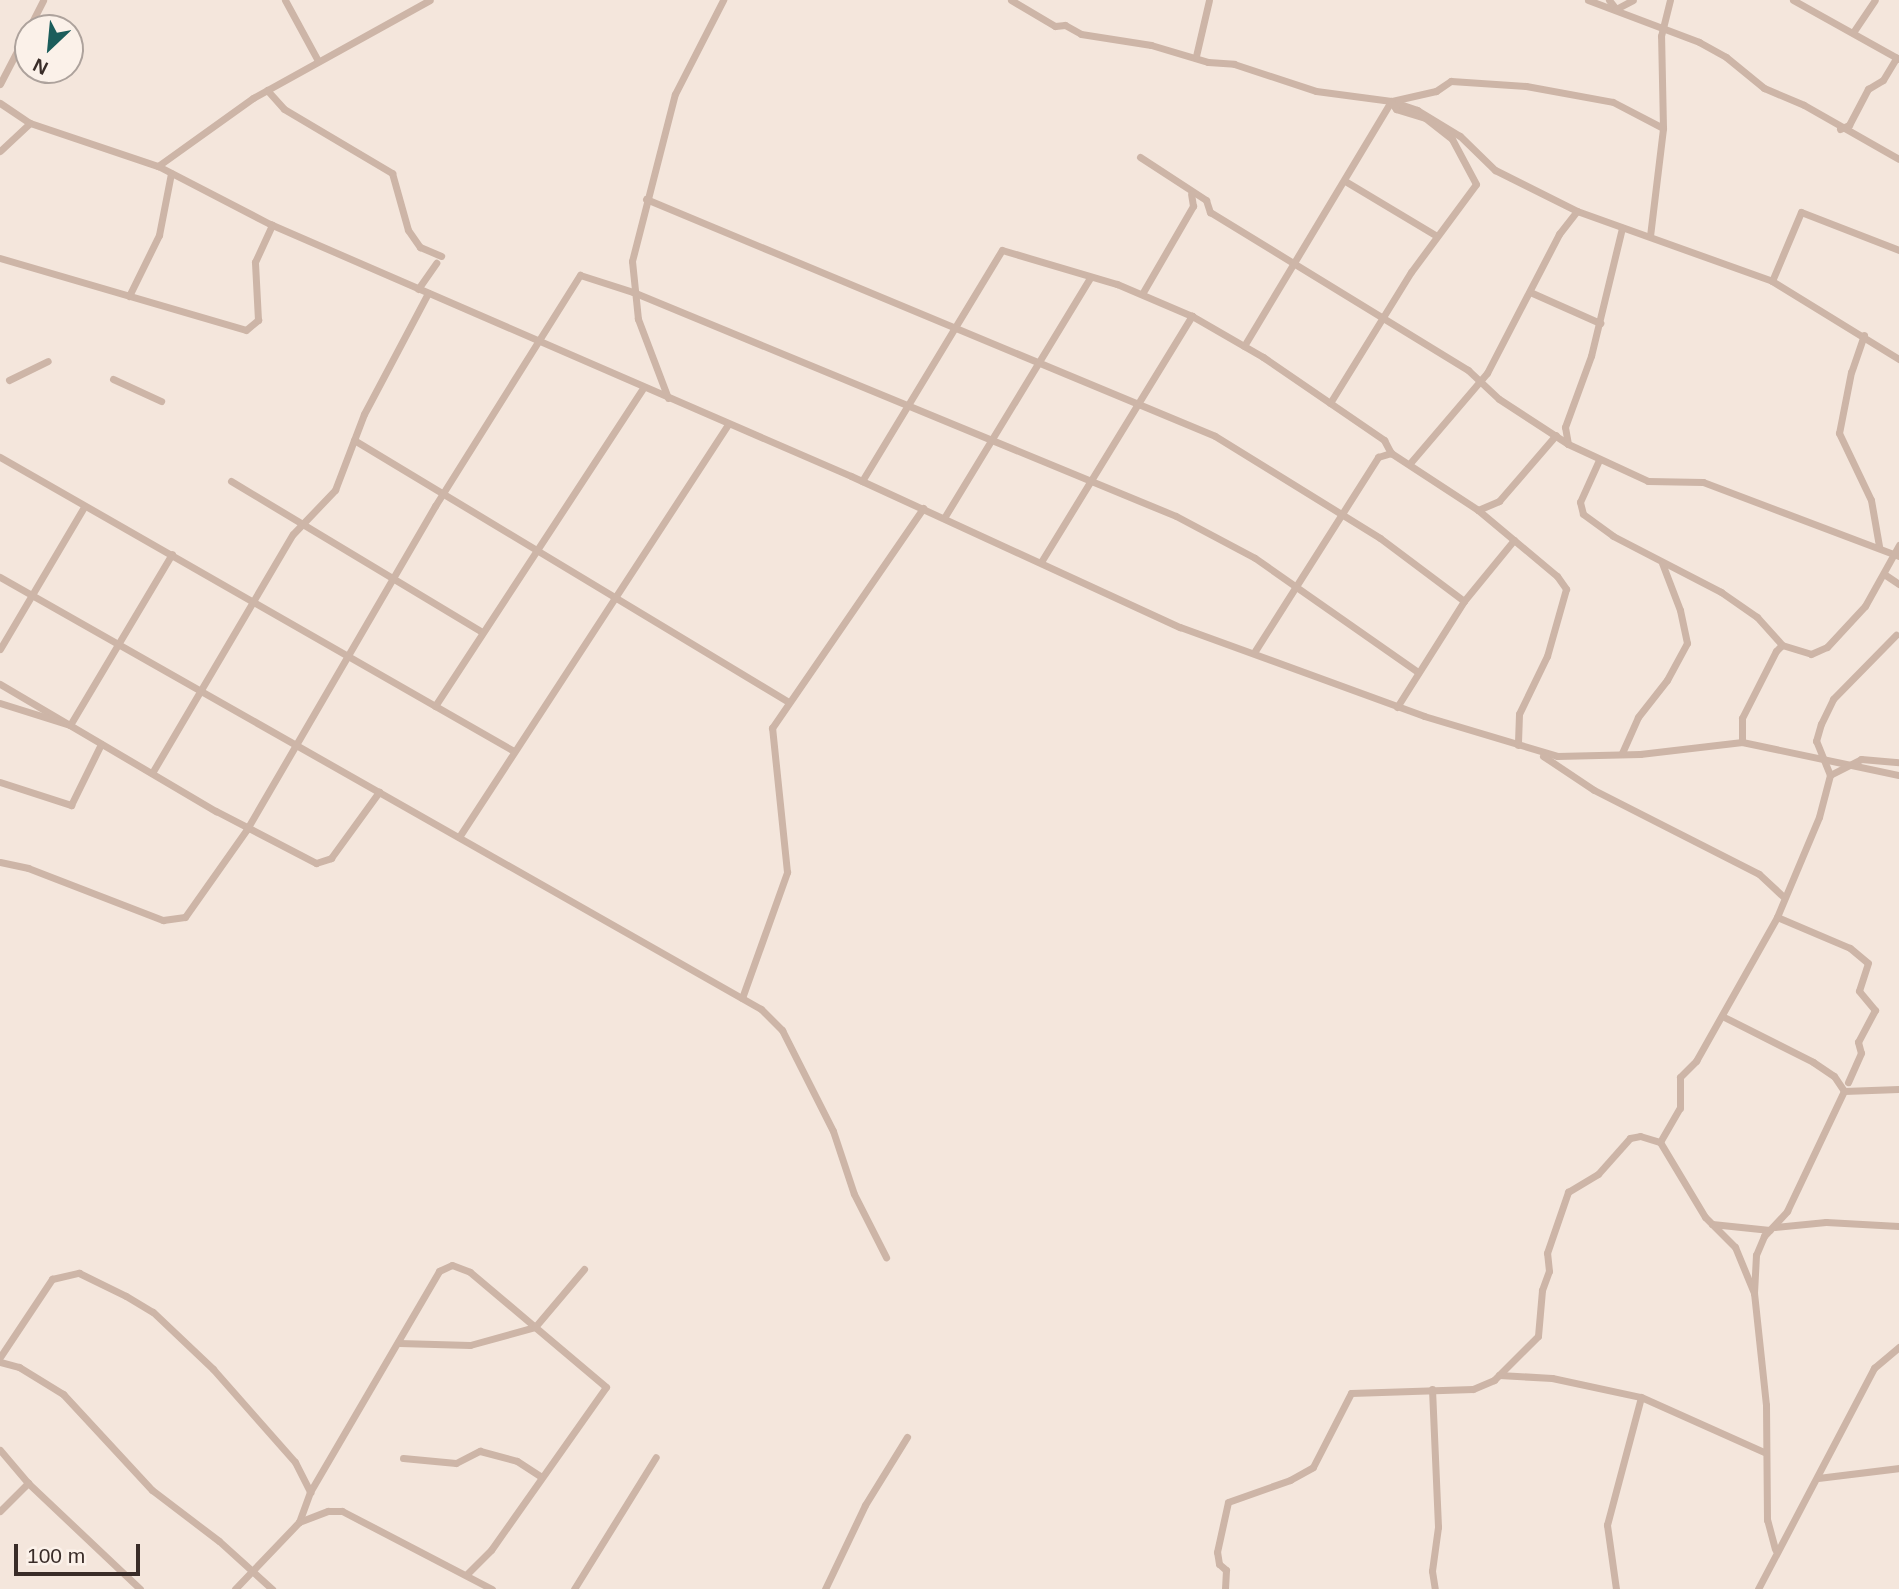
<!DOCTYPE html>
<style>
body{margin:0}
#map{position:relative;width:1899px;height:1589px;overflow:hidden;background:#f4e6dc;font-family:Arial,sans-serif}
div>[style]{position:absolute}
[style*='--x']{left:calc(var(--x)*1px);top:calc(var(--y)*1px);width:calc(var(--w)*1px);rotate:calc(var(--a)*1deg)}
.street>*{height:7px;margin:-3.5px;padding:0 3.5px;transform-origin:3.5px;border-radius:3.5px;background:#cdb5a7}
span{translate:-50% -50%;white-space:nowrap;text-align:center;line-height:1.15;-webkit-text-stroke:5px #fbf1e9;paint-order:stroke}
.north{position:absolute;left:14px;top:14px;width:70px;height:70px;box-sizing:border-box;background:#fbf1e9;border:2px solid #ada29c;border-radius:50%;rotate:206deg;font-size:19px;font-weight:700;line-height:28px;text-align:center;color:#392c28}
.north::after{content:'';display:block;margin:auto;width:24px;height:32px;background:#1b5d5b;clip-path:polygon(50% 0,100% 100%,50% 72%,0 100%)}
.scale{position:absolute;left:14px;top:1544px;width:126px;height:32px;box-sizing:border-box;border:4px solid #392c28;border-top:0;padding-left:9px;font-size:21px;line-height:24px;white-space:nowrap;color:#392c28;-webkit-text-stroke:5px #fbf1e9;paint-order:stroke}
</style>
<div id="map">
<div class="street">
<i style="--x:285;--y:0;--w:67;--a:61.5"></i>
<i style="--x:1011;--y:0;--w:51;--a:30.6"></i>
<i style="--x:1055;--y:26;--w:10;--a:-6"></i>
<i style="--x:1065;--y:25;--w:18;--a:29"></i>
<i style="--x:1081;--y:34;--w:71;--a:8.9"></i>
<i style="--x:1151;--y:45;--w:59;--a:16.6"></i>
<i style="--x:1208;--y:62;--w:26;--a:4"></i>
<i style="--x:1234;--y:64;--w:86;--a:18.2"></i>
<i style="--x:1316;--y:91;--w:76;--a:7.6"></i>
<i style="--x:1391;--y:101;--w:28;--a:19"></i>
<i style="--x:1417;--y:110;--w:50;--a:31.2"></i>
<i style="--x:1460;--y:136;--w:49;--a:44.2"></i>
<i style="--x:1495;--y:170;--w:92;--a:26.6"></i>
<i style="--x:1577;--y:211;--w:207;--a:19.7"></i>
<i style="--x:1772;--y:281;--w:149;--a:31.6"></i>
<i style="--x:1588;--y:0;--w:119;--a:20.7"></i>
<i style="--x:1699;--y:42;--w:31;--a:29"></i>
<i style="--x:1726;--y:57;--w:49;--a:39.2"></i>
<i style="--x:1764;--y:88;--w:43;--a:23"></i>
<i style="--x:1804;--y:105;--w:109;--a:29.6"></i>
<i style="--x:1609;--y:0;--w:11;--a:52"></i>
<i style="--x:1616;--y:9;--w:19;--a:-28"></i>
<i style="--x:1793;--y:0;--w:121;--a:29.1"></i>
<i style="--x:29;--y:28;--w:31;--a:-63"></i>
<i style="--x:1854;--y:31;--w:37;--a:-56"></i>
<i style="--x:1196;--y:56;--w:57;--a:-76.9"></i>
<i style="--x:0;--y:84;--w:61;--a:-62.6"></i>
<i style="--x:267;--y:90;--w:25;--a:48"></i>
<i style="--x:284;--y:109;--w:126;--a:30.7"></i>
<i style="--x:392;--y:173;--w:59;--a:74.3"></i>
<i style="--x:408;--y:230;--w:21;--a:55"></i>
<i style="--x:420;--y:247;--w:23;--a:23"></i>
<i style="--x:1392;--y:101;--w:45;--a:-12.8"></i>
<i style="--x:1436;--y:91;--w:18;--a:-34"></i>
<i style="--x:1451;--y:81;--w:75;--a:3.8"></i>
<i style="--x:1526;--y:86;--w:88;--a:10.4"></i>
<i style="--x:1613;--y:102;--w:56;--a:27.5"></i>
<i style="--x:0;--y:103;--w:36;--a:34"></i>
<i style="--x:1840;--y:129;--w:10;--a:-24"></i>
<i style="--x:1849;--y:125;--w:41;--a:-62.2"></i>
<i style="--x:1868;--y:89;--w:17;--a:-31"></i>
<i style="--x:1883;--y:80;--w:26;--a:-59"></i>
<i style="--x:0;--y:151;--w:41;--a:-43"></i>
<i style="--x:30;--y:123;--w:135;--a:18.6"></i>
<i style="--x:158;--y:166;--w:126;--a:27.4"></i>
<i style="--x:270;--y:224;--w:633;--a:23.45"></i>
<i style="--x:851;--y:476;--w:362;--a:24.7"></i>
<i style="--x:1180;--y:627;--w:260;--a:20"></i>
<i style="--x:1424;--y:716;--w:139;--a:16.7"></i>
<i style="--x:1557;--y:756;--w:83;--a:-1.4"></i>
<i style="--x:1640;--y:754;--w:103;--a:-6.7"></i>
<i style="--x:1742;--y:742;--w:160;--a:11.9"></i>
<i style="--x:1140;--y:157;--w:79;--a:33.1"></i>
<i style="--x:1206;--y:200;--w:13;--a:72"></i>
<i style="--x:1210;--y:212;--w:303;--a:31.5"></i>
<i style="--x:1468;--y:370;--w:42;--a:43.1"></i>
<i style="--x:1499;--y:399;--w:82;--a:33.1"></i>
<i style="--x:1568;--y:444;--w:88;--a:24.8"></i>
<i style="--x:1648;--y:481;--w:55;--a:1"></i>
<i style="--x:1703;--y:482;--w:210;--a:20.7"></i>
<i style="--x:158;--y:166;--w:117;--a:-35.6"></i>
<i style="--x:253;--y:98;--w:202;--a:-29"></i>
<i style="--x:1345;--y:181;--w:107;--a:30.9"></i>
<i style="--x:646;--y:199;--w:616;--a:22.61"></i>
<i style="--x:1215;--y:436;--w:194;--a:31.7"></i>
<i style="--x:1380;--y:538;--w:105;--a:36.9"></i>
<i style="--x:1650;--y:236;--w:109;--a:-83.1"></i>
<i style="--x:1663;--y:128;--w:92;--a:-91.2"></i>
<i style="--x:1661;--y:36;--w:37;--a:-76"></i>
<i style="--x:0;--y:258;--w:256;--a:16.3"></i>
<i style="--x:246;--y:330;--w:16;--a:-40"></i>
<i style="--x:258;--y:320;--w:58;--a:-93"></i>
<i style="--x:255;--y:262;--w:41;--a:-65.3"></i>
<i style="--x:1772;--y:281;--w:75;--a:-67.2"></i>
<i style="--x:1801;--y:212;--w:105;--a:21.2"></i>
<i style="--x:418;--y:289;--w:32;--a:-55"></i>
<i style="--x:1530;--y:292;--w:77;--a:23.9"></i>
<i style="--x:1142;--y:294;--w:102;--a:-59.9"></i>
<i style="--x:1193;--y:206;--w:12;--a:-99"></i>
<i style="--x:129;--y:296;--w:68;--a:-63.8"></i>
<i style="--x:159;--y:235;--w:63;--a:-79"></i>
<i style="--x:1864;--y:335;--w:39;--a:109"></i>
<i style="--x:1851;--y:372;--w:62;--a:101.1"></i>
<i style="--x:1839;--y:433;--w:74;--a:64.5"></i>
<i style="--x:1871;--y:500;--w:47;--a:80.1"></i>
<i style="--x:1244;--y:346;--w:286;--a:-59"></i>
<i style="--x:113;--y:379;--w:53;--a:24.6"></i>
<i style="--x:9;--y:380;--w:43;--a:-26"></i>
<i style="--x:668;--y:398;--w:85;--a:-110.8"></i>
<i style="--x:638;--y:319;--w:58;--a:-95.9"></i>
<i style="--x:632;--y:261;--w:172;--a:-75.6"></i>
<i style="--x:675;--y:94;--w:106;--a:-62.9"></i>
<i style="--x:1330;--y:403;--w:154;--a:-58.3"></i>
<i style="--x:1411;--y:272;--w:109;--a:-53.5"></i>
<i style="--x:1476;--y:184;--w:51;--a:-118.1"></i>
<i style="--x:1452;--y:139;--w:34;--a:-142"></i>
<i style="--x:1425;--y:118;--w:30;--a:-163"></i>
<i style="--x:1396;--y:109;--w:9;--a:-126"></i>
<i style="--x:354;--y:440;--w:506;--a:31.08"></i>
<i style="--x:1568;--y:444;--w:17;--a:-100"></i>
<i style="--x:1565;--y:427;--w:76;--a:-69.9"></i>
<i style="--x:1591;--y:356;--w:132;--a:-76.4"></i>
<i style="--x:0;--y:457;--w:590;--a:29.78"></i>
<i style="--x:1599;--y:460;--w:46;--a:114.3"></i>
<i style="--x:1580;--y:502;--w:12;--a:76"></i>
<i style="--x:1583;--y:514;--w:37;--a:36"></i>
<i style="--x:1613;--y:536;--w:122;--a:27.4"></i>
<i style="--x:1721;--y:592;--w:44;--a:34.8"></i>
<i style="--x:1757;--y:617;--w:38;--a:48"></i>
<i style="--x:1411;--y:462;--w:117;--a:-49.5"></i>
<i style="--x:1487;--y:373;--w:157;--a:-62.6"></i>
<i style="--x:1559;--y:234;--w:29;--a:-52"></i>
<i style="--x:231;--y:481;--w:293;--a:31"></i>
<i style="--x:862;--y:481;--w:270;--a:-58.8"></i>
<i style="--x:1002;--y:250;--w:120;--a:16.5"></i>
<i style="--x:1117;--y:284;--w:82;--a:23.1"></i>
<i style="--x:1192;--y:316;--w:82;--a:30"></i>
<i style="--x:1263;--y:357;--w:147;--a:34.4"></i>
<i style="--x:1384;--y:440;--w:15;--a:62"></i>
<i style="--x:1478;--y:510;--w:23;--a:-23"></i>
<i style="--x:1499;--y:501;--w:87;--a:-49.2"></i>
<i style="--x:944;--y:518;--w:281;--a:-58.7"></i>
<i style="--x:1041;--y:562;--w:289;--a:-58.5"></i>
<i style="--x:1884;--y:574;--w:18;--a:34"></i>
<i style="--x:0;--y:577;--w:875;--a:29.58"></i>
<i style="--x:761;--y:1009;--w:30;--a:45"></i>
<i style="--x:782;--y:1030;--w:113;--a:63.2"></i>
<i style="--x:833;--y:1131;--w:66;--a:71.6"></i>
<i style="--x:854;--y:1194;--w:71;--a:63.1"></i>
<i style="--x:0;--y:649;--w:165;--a:-59.4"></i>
<i style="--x:1255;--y:651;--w:230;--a:-57.6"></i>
<i style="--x:1378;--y:457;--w:14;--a:-17"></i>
<i style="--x:1391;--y:453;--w:104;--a:33.2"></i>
<i style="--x:1478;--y:510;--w:103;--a:39.9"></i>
<i style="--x:1557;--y:576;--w:16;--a:55"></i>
<i style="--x:1566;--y:589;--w:70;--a:105.8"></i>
<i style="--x:1547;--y:656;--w:64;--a:115.8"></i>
<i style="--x:1519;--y:714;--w:31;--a:92"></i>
<i style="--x:0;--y:684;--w:251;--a:30.5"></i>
<i style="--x:216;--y:811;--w:113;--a:27.5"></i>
<i style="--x:316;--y:863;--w:16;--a:-18"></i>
<i style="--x:331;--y:858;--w:82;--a:-54"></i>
<i style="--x:0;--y:703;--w:73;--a:17.4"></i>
<i style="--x:70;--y:725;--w:199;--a:-59.2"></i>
<i style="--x:435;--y:706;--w:380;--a:-56.8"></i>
<i style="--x:1397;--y:707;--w:125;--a:-57.7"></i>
<i style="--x:1464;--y:601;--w:79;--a:-50.7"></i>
<i style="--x:1742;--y:742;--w:24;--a:-90"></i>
<i style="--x:1742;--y:718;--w:75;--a:-63.1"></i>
<i style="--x:1776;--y:651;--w:8;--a:-45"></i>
<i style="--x:1782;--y:645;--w:30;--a:17"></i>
<i style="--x:1811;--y:654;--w:17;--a:-24"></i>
<i style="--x:1827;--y:647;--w:56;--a:-47.2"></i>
<i style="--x:1865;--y:606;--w:70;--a:-60.9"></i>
<i style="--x:1622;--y:753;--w:39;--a:-66"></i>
<i style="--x:1638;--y:717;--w:47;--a:-51.9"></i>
<i style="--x:1667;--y:680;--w:42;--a:-61.6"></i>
<i style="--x:1687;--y:643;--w:34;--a:-102"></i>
<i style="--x:1680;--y:610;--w:50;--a:-111"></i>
<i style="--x:1543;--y:756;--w:61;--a:33.7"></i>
<i style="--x:1594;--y:790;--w:185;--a:27"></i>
<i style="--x:1759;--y:874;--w:33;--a:43"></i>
<i style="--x:152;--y:773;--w:277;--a:-59.5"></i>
<i style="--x:293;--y:534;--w:61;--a:-46.3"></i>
<i style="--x:335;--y:490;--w:81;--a:-69.1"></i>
<i style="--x:364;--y:414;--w:137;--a:-62.1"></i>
<i style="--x:1830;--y:775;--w:35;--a:-27"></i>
<i style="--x:1861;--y:759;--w:38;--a:5"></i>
<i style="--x:0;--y:782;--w:75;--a:17.9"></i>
<i style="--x:71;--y:805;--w:68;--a:-63.8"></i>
<i style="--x:459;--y:837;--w:492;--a:-56.9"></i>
<i style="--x:0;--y:862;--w:29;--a:12"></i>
<i style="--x:28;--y:868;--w:145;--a:21.1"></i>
<i style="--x:163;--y:920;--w:22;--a:-8"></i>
<i style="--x:185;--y:917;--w:108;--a:-54.8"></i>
<i style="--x:247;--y:829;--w:374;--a:-59.8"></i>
<i style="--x:435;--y:506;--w:273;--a:-57.9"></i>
<i style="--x:580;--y:275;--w:56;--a:17.8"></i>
<i style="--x:633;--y:292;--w:587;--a:22.42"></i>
<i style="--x:1176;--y:516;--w:89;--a:28"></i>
<i style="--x:1255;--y:558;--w:199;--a:35"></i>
<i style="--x:1777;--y:917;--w:79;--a:23"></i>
<i style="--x:1850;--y:948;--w:23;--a:40"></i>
<i style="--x:1868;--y:963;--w:29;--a:108"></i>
<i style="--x:1859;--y:991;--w:25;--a:50"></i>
<i style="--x:1875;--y:1010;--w:36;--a:118"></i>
<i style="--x:1858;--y:1042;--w:11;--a:75"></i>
<i style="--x:1861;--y:1053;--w:32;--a:114"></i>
<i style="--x:742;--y:998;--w:134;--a:-70.3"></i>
<i style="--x:787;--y:872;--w:145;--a:-95.9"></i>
<i style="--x:772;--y:728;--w:267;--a:-55.5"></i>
<i style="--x:1722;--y:1016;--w:102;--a:26.8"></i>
<i style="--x:1813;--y:1062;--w:25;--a:34"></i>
<i style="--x:1834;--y:1076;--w:18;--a:56"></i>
<i style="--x:1712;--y:1224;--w:58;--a:5.9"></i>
<i style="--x:1775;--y:1227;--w:51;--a:-5.6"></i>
<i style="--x:1826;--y:1222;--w:73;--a:3.1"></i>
<i style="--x:1754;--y:1293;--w:50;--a:-112.4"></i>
<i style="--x:1735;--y:1247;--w:42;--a:-135"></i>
<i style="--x:1705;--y:1217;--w:87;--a:-121"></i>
<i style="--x:1660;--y:1142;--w:39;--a:-60"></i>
<i style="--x:1680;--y:1108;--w:31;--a:-90"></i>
<i style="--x:1680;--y:1077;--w:23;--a:-45"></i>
<i style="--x:1696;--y:1061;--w:165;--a:-60.6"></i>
<i style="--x:1777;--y:917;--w:108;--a:-67.2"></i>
<i style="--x:1819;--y:817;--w:43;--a:-75.3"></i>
<i style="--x:1830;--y:775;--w:37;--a:-112"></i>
<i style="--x:1816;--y:741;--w:18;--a:-74"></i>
<i style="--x:1821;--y:724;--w:28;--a:-64"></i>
<i style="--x:1833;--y:699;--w:90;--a:-45.5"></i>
<i style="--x:399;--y:1343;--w:71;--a:1.6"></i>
<i style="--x:470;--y:1345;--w:67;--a:-15.5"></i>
<i style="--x:535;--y:1327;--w:93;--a:40.2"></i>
<i style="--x:606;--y:1387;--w:199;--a:125.2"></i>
<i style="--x:491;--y:1550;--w:34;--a:135"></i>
<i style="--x:0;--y:1357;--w:94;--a:-56.3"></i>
<i style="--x:52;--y:1279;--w:28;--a:-13"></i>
<i style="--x:79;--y:1273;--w:52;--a:26.1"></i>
<i style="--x:126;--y:1296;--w:31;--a:31"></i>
<i style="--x:153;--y:1312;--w:83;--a:43.5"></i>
<i style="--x:213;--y:1369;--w:124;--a:48.6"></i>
<i style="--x:295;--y:1462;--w:34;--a:63"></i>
<i style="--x:310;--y:1492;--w:32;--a:110"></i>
<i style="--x:0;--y:1362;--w:20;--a:15"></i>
<i style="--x:19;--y:1367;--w:52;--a:31.5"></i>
<i style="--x:63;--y:1394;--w:131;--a:47.2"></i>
<i style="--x:152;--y:1490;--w:84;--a:37.3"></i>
<i style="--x:219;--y:1541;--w:72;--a:42.2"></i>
<i style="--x:1499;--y:1375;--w:53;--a:3.2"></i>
<i style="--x:1552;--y:1378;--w:91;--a:12.1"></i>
<i style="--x:1641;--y:1397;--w:135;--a:24.1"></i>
<i style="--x:1432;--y:1389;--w:138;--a:87.5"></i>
<i style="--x:1438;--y:1527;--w:44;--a:97.8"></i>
<i style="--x:1432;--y:1571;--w:18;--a:81"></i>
<i style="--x:0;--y:1450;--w:43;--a:49.7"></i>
<i style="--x:28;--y:1483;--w:154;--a:43.4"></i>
<i style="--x:403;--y:1458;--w:53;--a:5.4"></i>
<i style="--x:456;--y:1463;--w:27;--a:-27"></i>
<i style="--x:480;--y:1451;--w:38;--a:15"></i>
<i style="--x:517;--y:1461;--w:27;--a:33"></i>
<i style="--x:1818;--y:1478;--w:82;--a:-7"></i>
<i style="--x:310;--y:1492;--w:256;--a:-59.7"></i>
<i style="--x:439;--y:1271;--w:14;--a:-25"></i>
<i style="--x:452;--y:1265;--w:19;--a:21"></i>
<i style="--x:470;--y:1272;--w:85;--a:40.2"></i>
<i style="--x:535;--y:1327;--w:76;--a:-49.8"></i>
<i style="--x:0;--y:1511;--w:40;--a:-45"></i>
<i style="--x:1775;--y:1549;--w:30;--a:-105"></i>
<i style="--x:1767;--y:1520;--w:115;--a:-90.5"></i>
<i style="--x:1766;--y:1405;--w:113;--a:-96.1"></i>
<i style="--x:1754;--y:1293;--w:38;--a:-87"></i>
<i style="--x:1756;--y:1255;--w:21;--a:-67"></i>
<i style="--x:1764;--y:1236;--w:34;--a:-47"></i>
<i style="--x:1787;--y:1211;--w:133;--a:-64.6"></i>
<i style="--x:1844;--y:1091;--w:55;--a:-2.1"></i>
<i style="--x:235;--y:1589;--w:93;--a:-46.3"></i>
<i style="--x:299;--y:1522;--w:31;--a:-21"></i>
<i style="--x:328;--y:1511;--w:14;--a:0"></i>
<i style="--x:342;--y:1511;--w:169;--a:27.5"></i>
<i style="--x:574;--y:1589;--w:155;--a:-58.2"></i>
<i style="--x:825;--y:1589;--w:93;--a:-64.5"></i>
<i style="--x:865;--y:1505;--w:80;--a:-58.3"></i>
<i style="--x:1225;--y:1589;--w:19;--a:-87"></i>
<i style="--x:1226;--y:1570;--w:9;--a:-139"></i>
<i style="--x:1219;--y:1564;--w:12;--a:-99"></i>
<i style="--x:1217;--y:1552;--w:51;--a:-77.6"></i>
<i style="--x:1228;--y:1502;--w:66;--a:-19.5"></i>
<i style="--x:1290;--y:1480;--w:26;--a:-29"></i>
<i style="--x:1313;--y:1467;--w:83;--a:-62.8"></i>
<i style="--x:1351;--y:1393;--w:122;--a:-1.9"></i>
<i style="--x:1473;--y:1389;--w:23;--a:-23"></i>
<i style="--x:1494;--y:1380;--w:62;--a:-45"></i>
<i style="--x:1538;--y:1336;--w:46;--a:-85"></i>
<i style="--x:1542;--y:1290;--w:20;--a:-70"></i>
<i style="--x:1549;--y:1271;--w:18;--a:-96"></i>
<i style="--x:1547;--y:1253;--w:65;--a:-71"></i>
<i style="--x:1568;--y:1192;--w:35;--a:-31"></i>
<i style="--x:1598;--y:1174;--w:48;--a:-48.4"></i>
<i style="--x:1630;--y:1138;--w:10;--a:-11"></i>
<i style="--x:1640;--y:1136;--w:21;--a:17"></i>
<i style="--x:1616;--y:1589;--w:65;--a:-98"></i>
<i style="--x:1607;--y:1525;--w:132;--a:-75.1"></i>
<i style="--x:1758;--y:1589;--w:250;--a:-62.3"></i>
<i style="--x:1874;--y:1368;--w:33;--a:-40"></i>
</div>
<div class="north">N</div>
<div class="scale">100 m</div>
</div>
